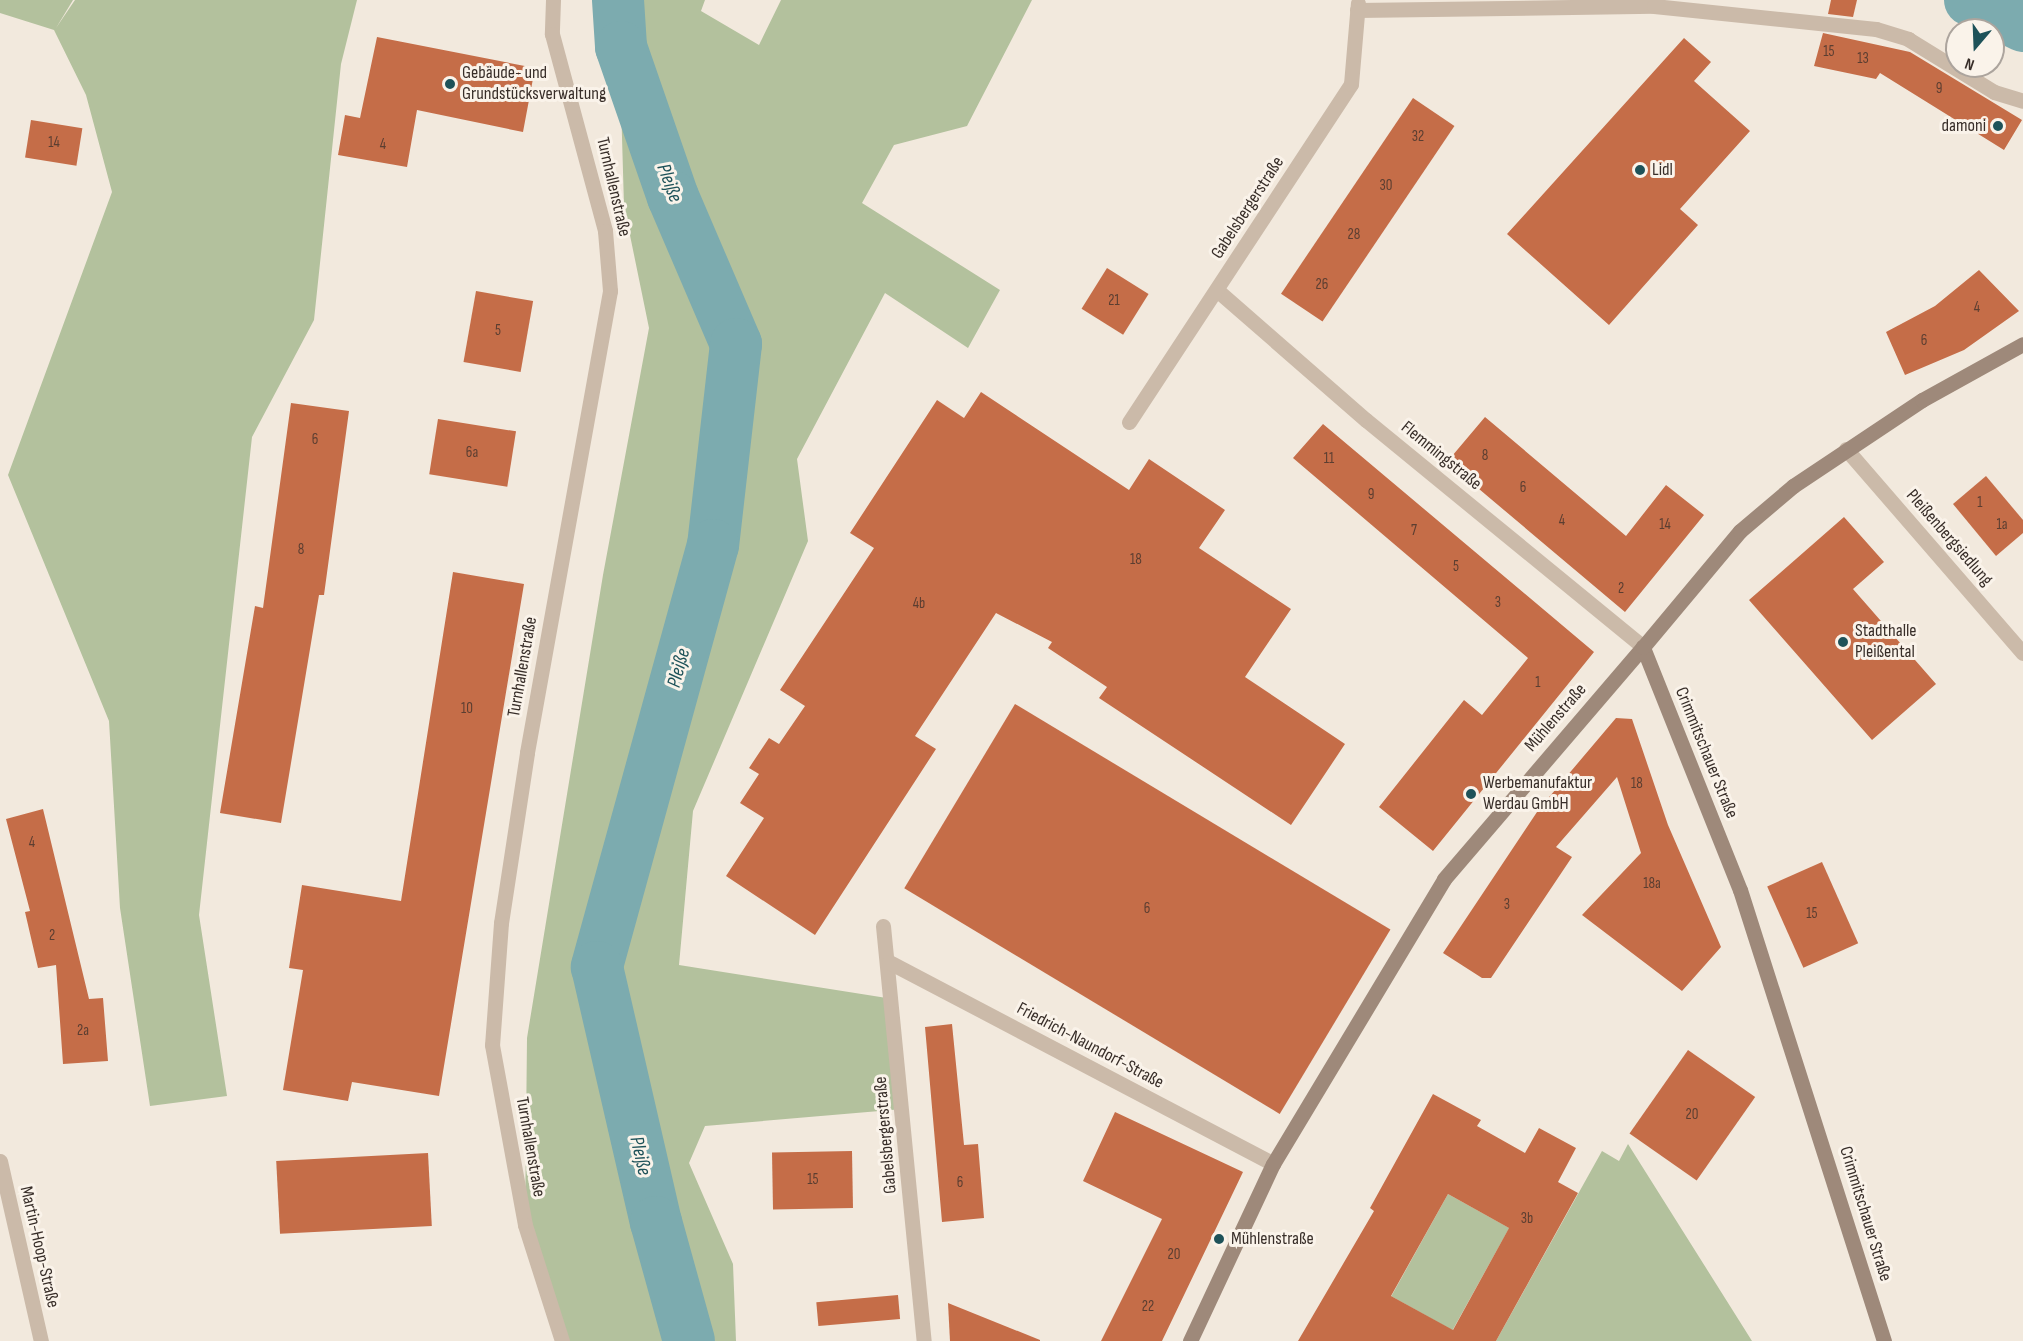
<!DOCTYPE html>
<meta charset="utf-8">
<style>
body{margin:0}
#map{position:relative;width:2023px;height:1341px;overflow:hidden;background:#f2e9dd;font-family:"Sofia Sans Condensed",sans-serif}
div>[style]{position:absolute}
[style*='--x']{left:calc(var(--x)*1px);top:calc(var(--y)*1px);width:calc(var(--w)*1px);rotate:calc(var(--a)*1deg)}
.green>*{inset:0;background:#b3c19d;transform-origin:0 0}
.river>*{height:52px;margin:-26px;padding:0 26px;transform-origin:26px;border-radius:26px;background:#7cabaf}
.building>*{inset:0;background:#c56d48;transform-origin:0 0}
.street>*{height:15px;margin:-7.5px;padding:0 7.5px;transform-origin:7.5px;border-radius:7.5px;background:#cbbaa9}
.secondary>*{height:15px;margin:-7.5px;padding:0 7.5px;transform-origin:7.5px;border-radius:7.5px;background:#9e897a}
.dots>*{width:16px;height:16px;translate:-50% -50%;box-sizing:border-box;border:3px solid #faf3ea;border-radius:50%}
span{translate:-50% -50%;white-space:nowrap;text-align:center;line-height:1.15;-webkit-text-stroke:6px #faf3ea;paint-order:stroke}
.number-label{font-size:15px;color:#5b3e31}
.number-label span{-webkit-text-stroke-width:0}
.poi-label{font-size:18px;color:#382e29}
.left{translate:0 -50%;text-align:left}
.right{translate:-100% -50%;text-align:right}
.street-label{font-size:18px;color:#382e29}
.water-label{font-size:20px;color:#1e5259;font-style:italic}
.north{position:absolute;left:1945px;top:18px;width:60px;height:60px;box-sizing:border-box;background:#faf3ea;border:2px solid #aca49d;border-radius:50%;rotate:199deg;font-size:16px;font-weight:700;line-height:24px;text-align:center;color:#382e29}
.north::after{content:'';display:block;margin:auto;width:21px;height:27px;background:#1e5259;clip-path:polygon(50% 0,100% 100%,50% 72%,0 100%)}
</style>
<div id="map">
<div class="green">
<i style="clip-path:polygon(0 0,73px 0,56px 28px,75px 0,357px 0,341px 64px,314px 320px,252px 437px,199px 915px,227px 1096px,150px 1106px,120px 908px,109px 721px,8px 475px,112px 192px,86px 95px,54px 30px,0 13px)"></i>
<i style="clip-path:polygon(618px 0,705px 0,701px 11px,759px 45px,781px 0,1032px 0,967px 126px,894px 145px,862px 203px,1000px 290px,968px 348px,885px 293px,797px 459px,808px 541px,693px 811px,679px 965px,893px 999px,903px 1109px,705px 1126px,689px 1163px,733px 1264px,736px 1341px,562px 1341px,525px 1225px,527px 1038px,603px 575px,649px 328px,624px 206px)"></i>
<i style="clip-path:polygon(1628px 1144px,1752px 1341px,1496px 1341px,1602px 1151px,1619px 1161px)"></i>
<i style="left:1448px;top:1194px;width:70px;height:117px;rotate:29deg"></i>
</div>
<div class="river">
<i style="--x:618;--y:0;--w:47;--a:86.3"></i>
<i style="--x:621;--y:47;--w:159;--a:70.9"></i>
<i style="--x:673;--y:197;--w:160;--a:66.8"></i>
<i style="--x:736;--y:344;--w:202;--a:96.5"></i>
<i style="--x:713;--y:545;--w:438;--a:105.4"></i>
<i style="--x:597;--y:967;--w:262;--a:77"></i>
<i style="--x:656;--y:1222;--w:123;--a:74.5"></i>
<i style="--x:1970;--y:0;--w:59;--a:26.1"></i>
</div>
<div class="building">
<i style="clip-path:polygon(1831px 0,1857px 0,1853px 17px,1828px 14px)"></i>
<i style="clip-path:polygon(1823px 33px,1910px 52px,2022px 120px,2004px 150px,1880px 73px,1876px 79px,1814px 66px)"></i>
<i style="clip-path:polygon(377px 37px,535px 68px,523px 132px,417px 110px,407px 167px,338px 155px,345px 115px,360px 118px)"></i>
<i style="clip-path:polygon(1684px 38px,1711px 62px,1694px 81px,1750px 131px,1680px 209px,1698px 225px,1609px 325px,1507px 234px)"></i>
<i style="left:1413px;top:98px;width:50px;height:236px;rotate:34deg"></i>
<i style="left:31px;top:120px;width:52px;height:38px;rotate:9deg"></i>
<i style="left:1107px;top:268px;width:49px;height:48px;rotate:32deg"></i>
<i style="clip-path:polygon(1979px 270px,2019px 311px,1964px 350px,1905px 375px,1886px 332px,1935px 306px)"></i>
<i style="left:476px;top:291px;width:58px;height:72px;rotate:10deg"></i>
<i style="clip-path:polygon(981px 392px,1129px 490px,1149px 459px,1225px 510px,1199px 548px,1291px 609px,1245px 677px,1345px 744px,1291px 825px,1099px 698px,1107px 687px,1048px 648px,1052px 642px,996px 613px,915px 736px,936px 749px,815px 935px,726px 876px,764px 818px,740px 803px,759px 774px,749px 768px,769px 738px,779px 744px,805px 706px,780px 690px,874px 548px,850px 533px,937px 400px,964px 418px)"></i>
<i style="clip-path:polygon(291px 403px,349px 411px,324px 595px,319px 595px,281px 823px,220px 813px,255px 606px,263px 608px)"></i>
<i style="clip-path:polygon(1485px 417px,1626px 536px,1666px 485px,1704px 515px,1625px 612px,1447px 462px)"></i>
<i style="left:438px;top:419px;width:79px;height:56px;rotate:9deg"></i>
<i style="clip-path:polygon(1323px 424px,1594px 652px,1433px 851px,1379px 807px,1464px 700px,1482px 715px,1528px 658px,1293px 458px)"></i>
<i style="clip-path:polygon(1986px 476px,2023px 520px,2023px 533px,1996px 556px,1953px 504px)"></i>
<i style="clip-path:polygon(1844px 517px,1884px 562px,1853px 589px,1936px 684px,1872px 740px,1749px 600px)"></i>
<i style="clip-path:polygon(453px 572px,524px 584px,439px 1096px,352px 1082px,348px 1101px,283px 1090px,303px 970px,289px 968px,302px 885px,401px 901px)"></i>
<i style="left:1015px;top:704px;width:438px;height:215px;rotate:31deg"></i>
<i style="clip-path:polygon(1616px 718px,1632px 719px,1668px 825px,1721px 947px,1682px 991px,1582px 915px,1641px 853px,1617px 777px,1556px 847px,1572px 857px,1491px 978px,1482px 978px,1443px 953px,1539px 809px)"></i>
<i style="clip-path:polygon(43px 809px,89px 999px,103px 998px,108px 1061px,63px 1064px,56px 965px,38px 968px,25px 912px,30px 911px,6px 819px)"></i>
<i style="left:1822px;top:862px;width:89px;height:60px;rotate:66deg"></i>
<i style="clip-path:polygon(952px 1024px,964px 1145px,978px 1144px,984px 1218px,942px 1222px,925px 1027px)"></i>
<i style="left:1688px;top:1050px;width:82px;height:102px;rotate:35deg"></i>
<i style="clip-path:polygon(evenodd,1433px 1094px,1481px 1120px,1477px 1126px,1525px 1153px,1539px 1128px,1576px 1148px,1558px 1182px,1578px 1193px,1496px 1341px,1298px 1341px,1374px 1211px,1370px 1208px,1433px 1094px,1448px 1194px,1509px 1228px,1453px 1330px,1391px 1296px,1448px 1194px)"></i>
<i style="clip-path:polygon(1115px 1112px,1243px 1172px,1162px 1341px,1101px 1341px,1162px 1219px,1083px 1181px)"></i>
<i style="left:852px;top:1151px;width:57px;height:80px;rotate:89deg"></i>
<i style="left:428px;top:1153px;width:73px;height:152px;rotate:87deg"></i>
<i style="left:898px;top:1295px;width:24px;height:82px;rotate:85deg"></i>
<i style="clip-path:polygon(948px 1303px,1040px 1340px,1040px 1341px,950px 1341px)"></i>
</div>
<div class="street">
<i style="--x:553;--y:0;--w:34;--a:92"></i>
<i style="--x:552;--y:34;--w:204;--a:74.9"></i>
<i style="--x:605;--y:231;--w:60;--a:85.2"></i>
<i style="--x:610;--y:291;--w:469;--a:100.2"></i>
<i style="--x:527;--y:753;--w:172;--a:98.7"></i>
<i style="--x:501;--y:923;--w:122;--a:94.2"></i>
<i style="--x:492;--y:1045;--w:183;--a:79.6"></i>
<i style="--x:525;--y:1225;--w:122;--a:72.3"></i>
<i style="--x:1357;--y:10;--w:297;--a:-0.8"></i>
<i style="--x:1654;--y:6;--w:223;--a:5.9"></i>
<i style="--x:1876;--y:29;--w:34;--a:17"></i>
<i style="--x:1908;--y:39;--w:101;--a:31.6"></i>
<i style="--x:1994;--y:92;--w:30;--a:17"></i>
<i style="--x:1218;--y:291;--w:196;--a:41.1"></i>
<i style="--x:1366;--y:420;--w:358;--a:39.3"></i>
<i style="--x:1129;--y:422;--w:404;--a:-56.7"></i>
<i style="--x:1351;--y:84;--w:81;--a:-85.1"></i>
<i style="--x:1846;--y:449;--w:270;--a:49.1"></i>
<i style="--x:883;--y:926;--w:417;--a:84.4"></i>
<i style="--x:889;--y:962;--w:434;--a:27.7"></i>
<i style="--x:0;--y:1161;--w:185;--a:77.2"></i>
</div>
<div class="secondary">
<i style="--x:1190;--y:1341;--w:195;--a:-64.9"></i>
<i style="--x:1273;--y:1164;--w:332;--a:-59"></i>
<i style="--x:1444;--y:879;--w:306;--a:-49.4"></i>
<i style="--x:1884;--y:1341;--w:473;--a:-107.7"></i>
<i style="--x:1740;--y:890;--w:262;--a:-111.8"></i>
<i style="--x:1643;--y:647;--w:151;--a:-50.1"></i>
<i style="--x:1740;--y:531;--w:70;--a:-40.3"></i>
<i style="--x:1793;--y:486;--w:155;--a:-33.7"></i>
<i style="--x:1922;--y:400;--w:115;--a:-29"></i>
</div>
<div class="dots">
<i style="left:450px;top:84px;background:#1e5259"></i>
<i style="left:1998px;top:126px;background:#1e5259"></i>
<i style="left:1640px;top:170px;background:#1e5259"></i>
<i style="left:1843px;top:642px;background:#1e5259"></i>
<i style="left:1471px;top:794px;background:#1e5259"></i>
<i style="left:1219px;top:1239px;background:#1e5259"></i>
</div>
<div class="number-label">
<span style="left:1829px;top:52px">15</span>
<span style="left:1863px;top:59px">13</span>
<span style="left:1939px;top:89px">9</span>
<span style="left:1418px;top:137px">32</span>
<span style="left:54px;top:143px">14</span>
<span style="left:383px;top:145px">4</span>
<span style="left:1386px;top:186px">30</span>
<span style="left:1354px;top:235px">28</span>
<span style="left:1322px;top:285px">26</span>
<span style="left:1114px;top:301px">21</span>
<span style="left:1977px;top:308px">4</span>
<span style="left:498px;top:331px">5</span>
<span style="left:1924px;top:341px">6</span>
<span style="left:315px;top:440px">6</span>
<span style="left:472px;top:453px">6a</span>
<span style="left:1485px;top:456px">8</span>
<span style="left:1329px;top:459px">11</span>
<span style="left:1523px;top:488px">6</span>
<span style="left:1371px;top:495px">9</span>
<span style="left:1980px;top:503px">1</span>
<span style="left:1562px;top:521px">4</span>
<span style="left:1665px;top:525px">14</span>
<span style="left:2002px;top:525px">1a</span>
<span style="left:1414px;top:531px">7</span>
<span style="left:301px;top:550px">8</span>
<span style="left:1136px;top:560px">18</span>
<span style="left:1456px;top:567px">5</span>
<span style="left:1621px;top:589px">2</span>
<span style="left:1498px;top:603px">3</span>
<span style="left:919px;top:604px">4b</span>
<span style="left:1538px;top:683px">1</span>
<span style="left:467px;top:709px">10</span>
<span style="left:1637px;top:784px">18</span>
<span style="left:32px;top:843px">4</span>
<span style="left:1652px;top:884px">18a</span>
<span style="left:1507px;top:905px">3</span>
<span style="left:1147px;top:909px">6</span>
<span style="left:1812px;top:914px">15</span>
<span style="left:52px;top:936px">2</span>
<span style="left:83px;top:1031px">2a</span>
<span style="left:1692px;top:1115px">20</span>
<span style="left:813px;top:1180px">15</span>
<span style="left:960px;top:1183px">6</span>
<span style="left:1527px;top:1219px">3b</span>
<span style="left:1174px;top:1255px">20</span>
<span style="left:1148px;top:1307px">22</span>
</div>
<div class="poi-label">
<span class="left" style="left:462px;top:84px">Gebäude- und<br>Grundstücksverwaltung</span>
<span class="right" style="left:1986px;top:126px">damoni</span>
<span class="left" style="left:1652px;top:170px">Lidl</span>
<span class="left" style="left:1855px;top:642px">Stadthalle<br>Pleißental</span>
<span class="left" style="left:1483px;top:794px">Werbemanufaktur<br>Werdau GmbH</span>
<span class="left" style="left:1231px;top:1239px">Mühlenstraße</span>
</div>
<div class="street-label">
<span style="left:613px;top:187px;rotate:77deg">Turnhallenstraße</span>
<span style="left:1248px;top:208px;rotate:-57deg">Gabelsbergerstraße</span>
<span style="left:1441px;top:456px;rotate:39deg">Flemmingstraße</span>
<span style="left:1949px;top:538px;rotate:49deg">Pleißenbergsiedlung</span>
<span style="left:523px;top:667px;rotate:-80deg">Turnhallenstraße</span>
<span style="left:1556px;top:718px;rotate:-49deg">Mühlenstraße</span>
<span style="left:1706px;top:753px;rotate:68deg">Crimmitschauer Straße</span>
<span style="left:1090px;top:1046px;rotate:28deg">Friedrich-Naundorf-Straße</span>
<span style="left:886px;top:1135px;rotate:-95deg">Gabelsbergerstraße</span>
<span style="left:530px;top:1147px;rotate:80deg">Turnhallenstraße</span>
<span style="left:1865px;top:1214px;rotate:73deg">Crimmitschauer Straße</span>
<span style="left:39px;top:1247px;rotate:77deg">Martin-Hoop-Straße</span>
</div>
<div class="water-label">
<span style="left:669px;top:183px;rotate:70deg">Pleiße</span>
<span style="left:679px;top:668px;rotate:-75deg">Pleiße</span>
<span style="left:640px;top:1156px;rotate:77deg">Pleiße</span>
</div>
<div class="north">N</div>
</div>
